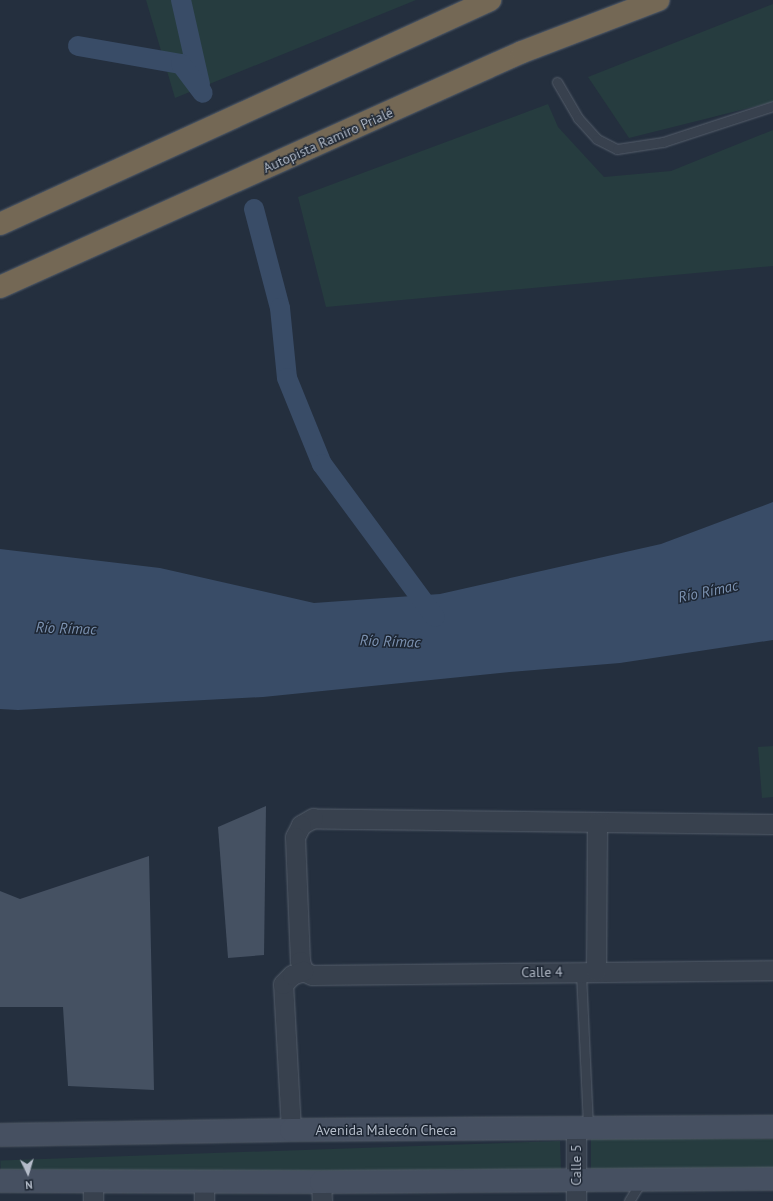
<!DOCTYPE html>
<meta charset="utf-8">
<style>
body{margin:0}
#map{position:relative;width:773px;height:1201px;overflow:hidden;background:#242f3e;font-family:"PT Sans",sans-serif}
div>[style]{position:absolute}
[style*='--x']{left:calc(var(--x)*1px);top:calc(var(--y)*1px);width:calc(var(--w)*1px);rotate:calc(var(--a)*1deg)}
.green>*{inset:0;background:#263c3f;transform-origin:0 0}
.water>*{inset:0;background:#394c67}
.canal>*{height:20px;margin:-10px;padding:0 10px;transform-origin:10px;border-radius:10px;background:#394c67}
.building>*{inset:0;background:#455162}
.roads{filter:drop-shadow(0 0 1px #565f6c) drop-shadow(0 0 1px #565f6c)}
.lane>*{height:9px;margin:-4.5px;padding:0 4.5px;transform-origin:4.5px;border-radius:4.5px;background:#38414e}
.street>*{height:19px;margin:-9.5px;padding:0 9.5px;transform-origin:9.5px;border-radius:9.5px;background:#38414e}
.secondary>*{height:22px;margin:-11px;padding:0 11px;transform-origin:11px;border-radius:11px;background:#465061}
.highway>*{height:22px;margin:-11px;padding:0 11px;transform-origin:11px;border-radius:11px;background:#746855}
span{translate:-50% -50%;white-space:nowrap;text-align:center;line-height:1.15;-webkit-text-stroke:3px #1d2633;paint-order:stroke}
.street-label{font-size:14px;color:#b4bcc9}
.water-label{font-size:15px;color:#7c92b1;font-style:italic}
.north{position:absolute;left:8px;top:1153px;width:40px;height:40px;-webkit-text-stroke:3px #1d2633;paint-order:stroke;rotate:175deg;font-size:11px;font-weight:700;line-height:16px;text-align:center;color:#b4bcc9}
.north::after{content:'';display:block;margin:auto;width:14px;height:18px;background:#b4bcc9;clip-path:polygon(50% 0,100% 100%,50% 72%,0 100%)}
</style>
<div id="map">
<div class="green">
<i style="clip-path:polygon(146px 0,416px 0,175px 98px)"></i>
<i style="clip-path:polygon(773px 4px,773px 102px,629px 138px,588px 77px)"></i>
<i style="clip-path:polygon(548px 104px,558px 127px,604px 177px,671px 171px,773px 130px,773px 266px,326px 307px,298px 197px)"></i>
<i style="clip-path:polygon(773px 746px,773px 797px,762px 798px,758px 747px)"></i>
<i style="left:773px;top:1139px;width:30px;height:182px;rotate:90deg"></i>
<i style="left:560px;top:1141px;width:31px;height:560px;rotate:88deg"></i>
</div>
<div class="water">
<i style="clip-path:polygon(773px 502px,773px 640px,620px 663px,510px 672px,263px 697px,18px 710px,0 709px,0 549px,160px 568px,314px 603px,440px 594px,661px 544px)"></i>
</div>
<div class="canal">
<i style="--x:181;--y:0;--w:86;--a:77.3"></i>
<i style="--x:78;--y:46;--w:105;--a:9.9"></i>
<i style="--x:181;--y:64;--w:36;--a:53"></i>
<i style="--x:254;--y:209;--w:102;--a:75.3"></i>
<i style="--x:280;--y:308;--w:70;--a:84.3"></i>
<i style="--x:287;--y:378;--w:93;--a:67.9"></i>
<i style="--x:322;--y:464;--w:190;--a:53.6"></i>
</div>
<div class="building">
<i style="clip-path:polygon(266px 806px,264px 955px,228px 958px,218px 827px)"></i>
<i style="clip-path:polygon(149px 856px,154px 1090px,68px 1086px,63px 1007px,0 1007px,0 891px,20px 899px)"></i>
</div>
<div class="roads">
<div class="lane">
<i style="--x:557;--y:82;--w:42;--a:59.7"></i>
<i style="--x:578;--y:118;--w:28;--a:48"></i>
<i style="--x:597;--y:139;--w:22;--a:27"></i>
<i style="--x:617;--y:149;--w:47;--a:-8.7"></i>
<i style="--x:663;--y:142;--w:116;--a:-18.1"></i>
<i style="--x:581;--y:972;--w:156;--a:87.4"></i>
<i style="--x:629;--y:1201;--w:22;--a:-58"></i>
</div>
<div class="street">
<i style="--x:773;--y:824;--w:460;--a:-179.3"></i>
<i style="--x:313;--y:818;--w:14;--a:150"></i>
<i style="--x:301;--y:825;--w:13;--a:117"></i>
<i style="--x:295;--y:837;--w:124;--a:87.7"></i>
<i style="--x:300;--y:961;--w:10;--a:73"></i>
<i style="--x:303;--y:971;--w:10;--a:24"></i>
<i style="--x:312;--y:975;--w:461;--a:-0.6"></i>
<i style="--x:596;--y:971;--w:149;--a:-89.6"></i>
<i style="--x:291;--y:1130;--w:146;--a:-93.1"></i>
<i style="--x:283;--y:984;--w:13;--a:-45"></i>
<i style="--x:292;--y:975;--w:12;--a:-20"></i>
<i style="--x:576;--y:1130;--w:71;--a:90"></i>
<i style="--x:204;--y:1182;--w:19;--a:90"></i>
<i style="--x:321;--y:1182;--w:19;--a:87"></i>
<i style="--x:93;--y:1201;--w:19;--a:-90"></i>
</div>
<div class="secondary">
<i style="--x:0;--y:1135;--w:291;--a:-1"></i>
<i style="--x:291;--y:1130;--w:482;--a:-0.4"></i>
<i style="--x:0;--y:1181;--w:321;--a:0.2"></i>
<i style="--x:321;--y:1182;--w:452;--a:-0.4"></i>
</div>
<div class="highway">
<i style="--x:0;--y:224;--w:539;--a:-24.57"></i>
<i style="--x:0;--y:287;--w:572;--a:-24.24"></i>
<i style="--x:522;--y:52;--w:146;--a:-20.9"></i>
</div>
</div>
<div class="street-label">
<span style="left:328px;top:140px;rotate:-24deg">Autopista Ramiro Prialé</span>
<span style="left:542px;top:972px;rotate:-1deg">Calle 4</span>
<span style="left:386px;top:1130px">Avenida Malecón Checa</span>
<span style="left:576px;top:1165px;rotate:-90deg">Calle 5</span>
</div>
<div class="water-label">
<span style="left:708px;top:591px;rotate:-12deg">Río Rímac</span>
<span style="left:66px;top:628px;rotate:2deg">Río Rímac</span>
<span style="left:390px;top:641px;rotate:2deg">Río Rímac</span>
</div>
<div class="north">N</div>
</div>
